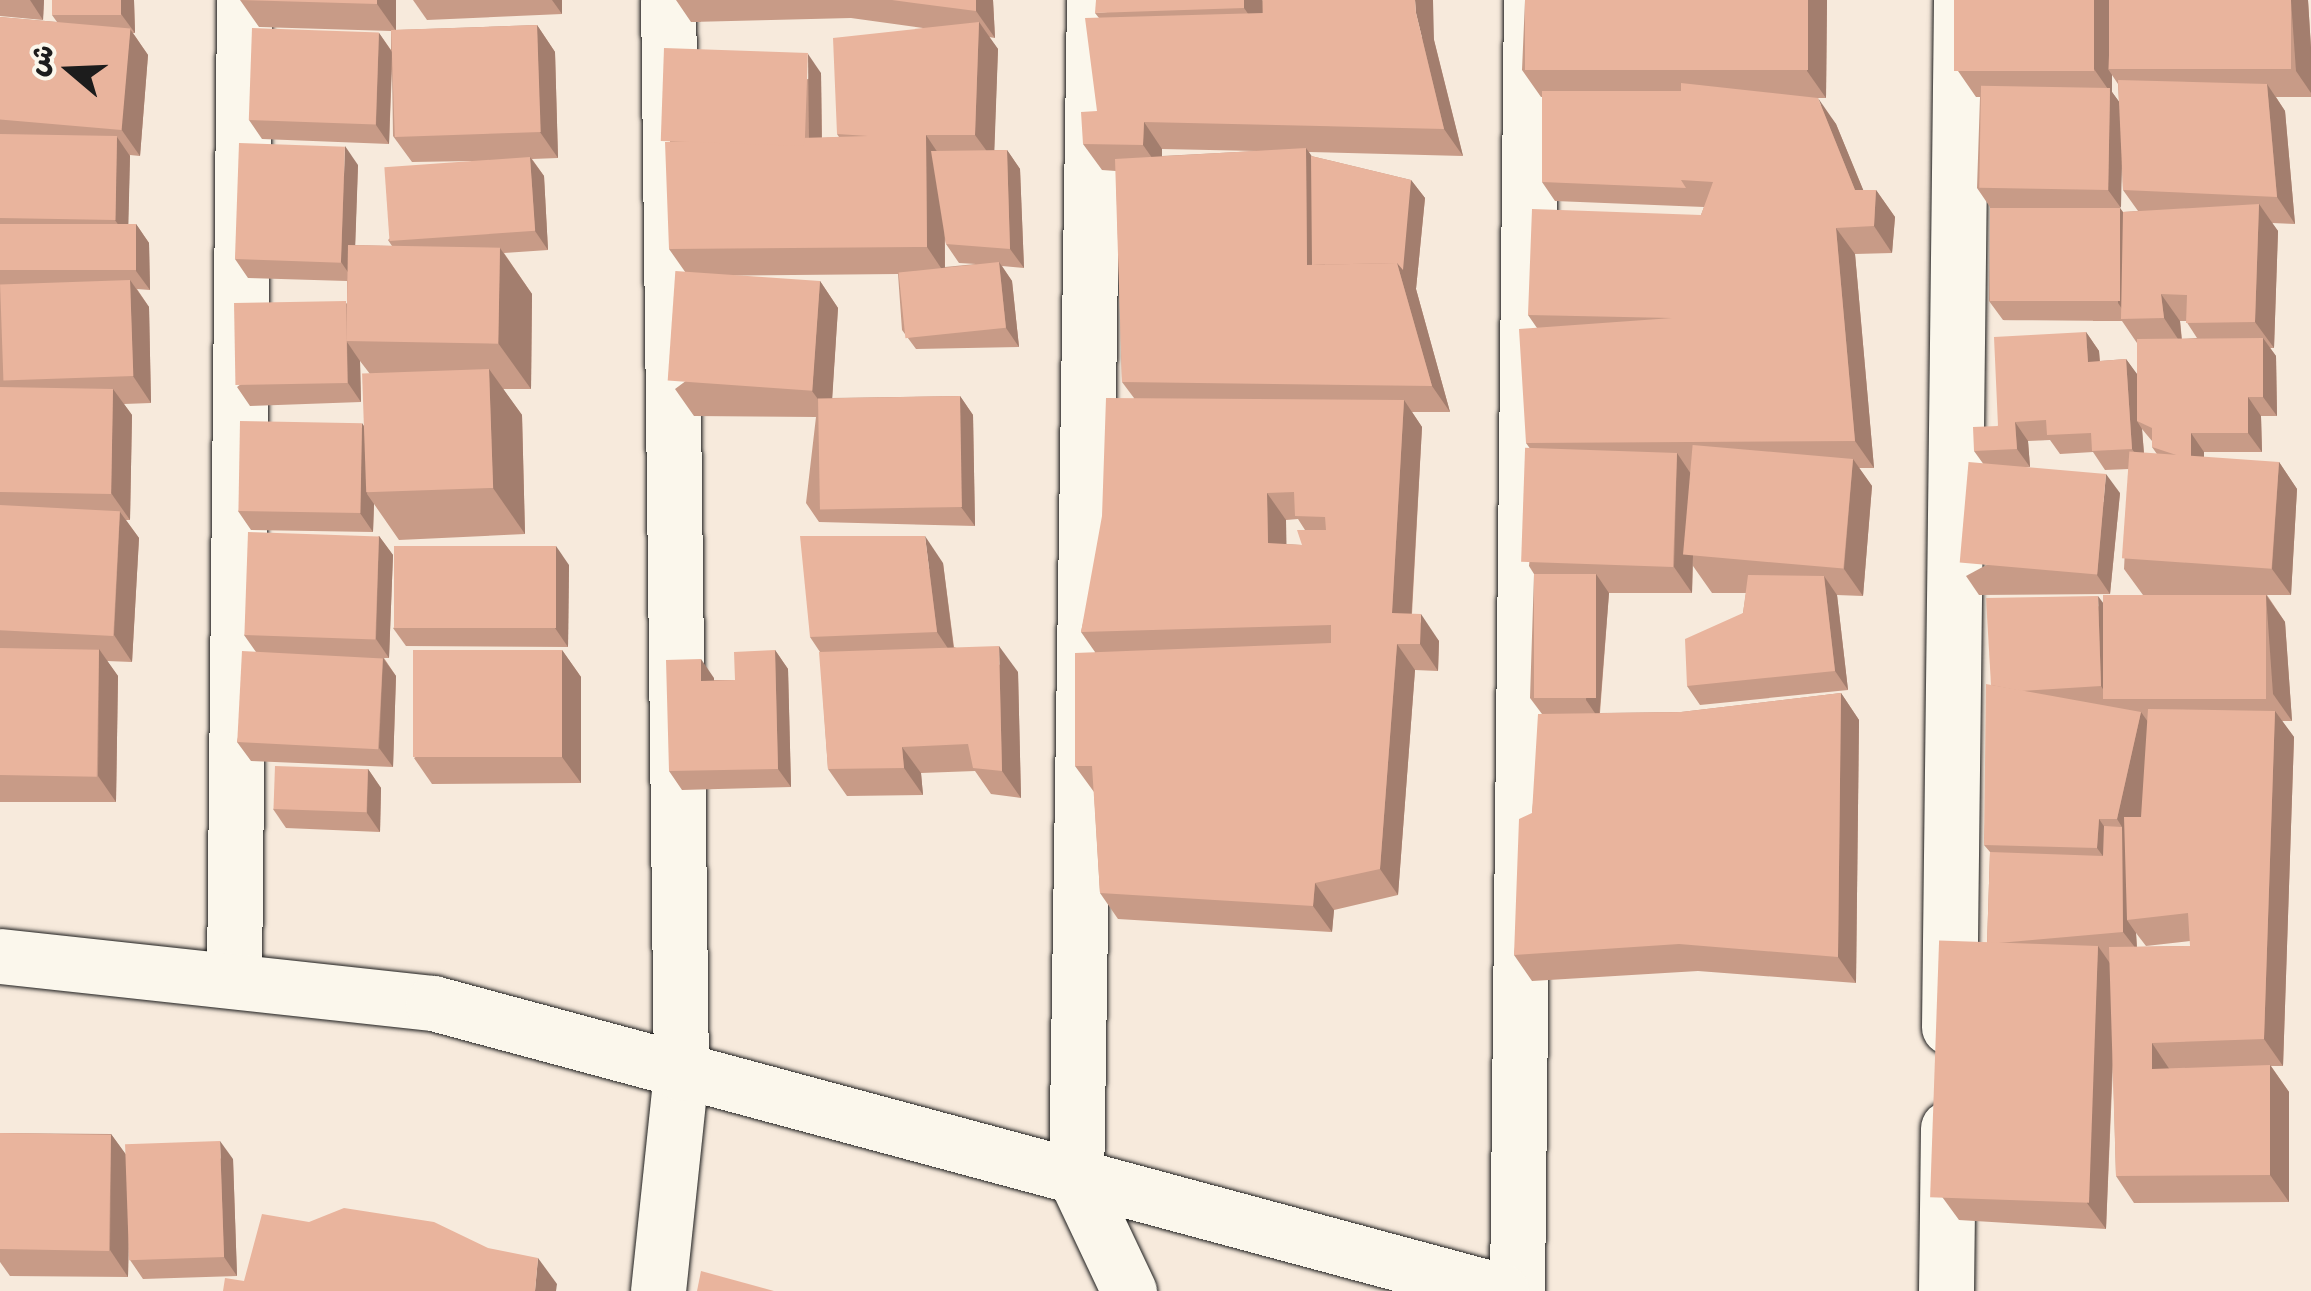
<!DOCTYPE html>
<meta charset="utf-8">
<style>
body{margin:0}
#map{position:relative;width:2311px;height:1291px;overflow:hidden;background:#f7eadc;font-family:Pangolin,"Playpen Sans Arabic",sans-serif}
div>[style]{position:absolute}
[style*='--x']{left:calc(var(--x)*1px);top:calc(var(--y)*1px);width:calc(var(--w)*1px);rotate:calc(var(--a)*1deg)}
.roads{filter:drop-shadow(0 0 2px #1c1c1c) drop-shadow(0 0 2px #1c1c1c)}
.street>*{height:55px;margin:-27.5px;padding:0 27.5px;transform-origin:27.5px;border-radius:27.5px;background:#fbf7ec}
.secondary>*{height:55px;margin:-27.5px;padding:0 27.5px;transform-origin:27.5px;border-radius:27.5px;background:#fbf7ec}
.wall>*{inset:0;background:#c89b87}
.shaded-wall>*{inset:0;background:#a37e6e}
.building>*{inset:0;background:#e9b49d;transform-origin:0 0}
span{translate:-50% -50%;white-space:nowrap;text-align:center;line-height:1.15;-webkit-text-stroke:9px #fbf7ec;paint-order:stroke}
.north{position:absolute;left:20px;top:20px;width:100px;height:100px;-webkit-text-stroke:8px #fbf7ec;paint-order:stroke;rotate:289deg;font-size:28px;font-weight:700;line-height:40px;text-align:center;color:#1c1c1c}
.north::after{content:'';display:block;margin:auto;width:35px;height:45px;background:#1c1c1c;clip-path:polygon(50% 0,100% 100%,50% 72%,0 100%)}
</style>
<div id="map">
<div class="roads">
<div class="street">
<i style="--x:1094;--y:0;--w:1179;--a:90.87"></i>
<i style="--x:1076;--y:1179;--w:124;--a:64.7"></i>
<i style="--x:234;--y:977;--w:977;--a:-89.41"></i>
<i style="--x:1949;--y:1027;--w:1027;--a:-89.33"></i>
<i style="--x:658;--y:1291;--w:219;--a:-84"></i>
<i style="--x:681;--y:1073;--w:1073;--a:-90.69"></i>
<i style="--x:1517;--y:1291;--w:1291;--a:-89.38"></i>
<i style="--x:1946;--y:1291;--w:163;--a:-89.3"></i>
</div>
<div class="secondary">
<i style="--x:0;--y:956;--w:436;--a:6.2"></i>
<i style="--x:433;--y:1003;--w:1106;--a:15.09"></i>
</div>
</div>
<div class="wall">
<i style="clip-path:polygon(0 0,44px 0,43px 20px,0 16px)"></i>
<i style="clip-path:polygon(134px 0,135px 33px,133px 33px,148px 55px,140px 156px,130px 155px,128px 224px,136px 224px,149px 243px,150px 290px,137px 289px,149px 307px,151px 403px,124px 404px,132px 415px,130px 520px,126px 520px,139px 538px,132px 662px,107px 661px,118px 676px,116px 802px,0 802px,0 17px,57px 22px,52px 15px)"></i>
<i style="clip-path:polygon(240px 0,396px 0,396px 30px,537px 25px,555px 52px,558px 158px,532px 159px,544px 176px,548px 250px,504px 253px,532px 294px,531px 389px,503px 389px,522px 415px,525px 534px,399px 540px,374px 504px,373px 532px,251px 530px,238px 511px,364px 426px,370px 374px,360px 361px,361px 402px,250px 406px,237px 387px,347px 303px,347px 281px,248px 278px,235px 259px,358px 165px,355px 245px,392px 246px,388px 240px,472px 161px,412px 162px,393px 136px,392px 69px,389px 144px,262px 139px,249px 120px,379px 33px,391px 50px,391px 31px,259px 27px)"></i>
<i style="clip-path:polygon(413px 0,562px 0,562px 14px,427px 20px)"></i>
<i style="clip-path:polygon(evenodd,676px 0,993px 0,995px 38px,989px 37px,998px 49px,994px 150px,1007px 150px,1020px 169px,1024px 268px,1002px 266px,1012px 281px,1019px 347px,916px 349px,902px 330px,898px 274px,688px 276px,669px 249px,670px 141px,821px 73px,822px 138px,839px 137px,837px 134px,923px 28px,851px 18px,691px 22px,676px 0,945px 239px,946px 244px,959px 263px,976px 264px,945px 267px,945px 239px)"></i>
<i style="clip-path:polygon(evenodd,1262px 0,1434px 40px,1463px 156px,1309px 152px,1311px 156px,1411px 180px,1425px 198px,1416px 289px,1450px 412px,1412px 412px,1422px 427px,1412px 614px,1439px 641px,1438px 671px,1415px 670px,1398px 895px,1334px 910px,1332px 932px,1118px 919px,1100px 893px,1094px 792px,1075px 766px,1095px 652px,1081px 632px,1134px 398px,1122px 382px,1116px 171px,1102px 170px,1083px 144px,1097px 111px,1099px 18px,1095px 13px,1262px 0,1162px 149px,1257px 151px,1162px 156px,1162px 149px,1262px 0,1298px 519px,1305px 530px,1302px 545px,1286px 544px,1286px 520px,1298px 519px)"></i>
<i style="clip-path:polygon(1525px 0,1827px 0,1826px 98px,1815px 98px,1836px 124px,1863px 190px,1876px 190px,1895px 217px,1892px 253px,1855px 254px,1874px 468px,1859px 468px,1872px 486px,1863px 596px,1837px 595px,1848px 690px,1700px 705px,1687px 686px,1743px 613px,1746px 593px,1712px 593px,1693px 566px,1693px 553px,1692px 593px,1609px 593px,1600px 713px,1681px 712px,1841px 693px,1859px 720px,1856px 983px,1698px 971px,1532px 981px,1514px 955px,1532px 813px,1542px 714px,1530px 698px,1534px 574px,1529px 566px,1539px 461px,1526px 443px,1537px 328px,1528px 315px,1701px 215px,1704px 207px,1555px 201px,1542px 182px,1542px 97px,1541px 97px,1522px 70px)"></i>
<i style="clip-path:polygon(evenodd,1954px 0,2308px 0,2311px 48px,2311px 97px,2276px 97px,2285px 111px,2295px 224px,2272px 223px,2278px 231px,2274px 348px,2270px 348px,2276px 356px,2277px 416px,2261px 416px,2262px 452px,2204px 452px,2204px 464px,2279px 462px,2297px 489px,2291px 595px,2267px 595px,2285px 622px,2292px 721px,2282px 721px,2294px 737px,2283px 1066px,2271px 1066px,2289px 1092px,2289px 1202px,2134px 1203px,2116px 1176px,2113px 1065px,2106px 1229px,1959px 1220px,1940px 1194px,1992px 951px,1987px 944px,1990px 852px,1984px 845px,1991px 685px,2103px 603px,2143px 595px,2124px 569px,2129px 469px,2105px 470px,2093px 452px,2060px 454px,2050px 440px,2028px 441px,2030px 467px,1987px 469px,1974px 451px,2086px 332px,2099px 351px,2100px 361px,2126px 359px,2137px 375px,2137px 343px,2122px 321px,2003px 320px,1989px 301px,1990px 207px,1977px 188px,1980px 97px,1976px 97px,1958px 71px,1954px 0,2112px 75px,2118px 84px,2119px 102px,2112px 92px,2112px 75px,1954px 0,2122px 162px,2123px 190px,2138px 211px,2123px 212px,2120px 208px,2122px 162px,1954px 0,2180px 321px,2186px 321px,2197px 338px,2182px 339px,2180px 321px,1954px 0,2142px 429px,2152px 441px,2152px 447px,2164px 464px,2145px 464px,2142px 429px,1954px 0,2136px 933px,2146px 946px,2190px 941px,2190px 946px,2137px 947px,2136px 933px)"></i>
<i style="clip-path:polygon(820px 281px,838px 308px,832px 398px,960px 396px,973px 415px,975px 526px,819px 522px,806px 503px,816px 417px,694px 416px,675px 389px)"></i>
<i style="clip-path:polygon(2120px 493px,2110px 594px,1979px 595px,1966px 576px)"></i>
<i style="clip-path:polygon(379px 536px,393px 555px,389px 658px,384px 658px,396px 676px,393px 767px,251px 761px,237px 742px,256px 652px,244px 635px)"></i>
<i style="clip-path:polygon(943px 563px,954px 647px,1018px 672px,1021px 798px,991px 794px,975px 771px,921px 773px,923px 795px,847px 796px,828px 769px,820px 652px,810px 637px)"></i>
<i style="clip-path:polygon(569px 565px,568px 647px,406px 646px,393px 628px)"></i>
<i style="clip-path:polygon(562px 650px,581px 677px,581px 783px,432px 784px,414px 758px)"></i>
<i style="clip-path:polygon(775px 650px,788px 669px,791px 787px,682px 790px,669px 771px,714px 678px,714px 680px,735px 680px)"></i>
<i style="clip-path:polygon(368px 769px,381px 788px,380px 832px,286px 828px,273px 809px)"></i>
<i style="clip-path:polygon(0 1133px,111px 1134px,126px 1155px,233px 1159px,237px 1276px,143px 1279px,130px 1260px,129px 1233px,128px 1277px,10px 1276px,0 1262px)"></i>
</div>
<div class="shaded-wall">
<i style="clip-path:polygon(30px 0,44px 0,43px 20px)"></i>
<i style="clip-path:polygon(121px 0,134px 0,135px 33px,121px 14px)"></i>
<i style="clip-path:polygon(377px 0,396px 0,396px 31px,377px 4px)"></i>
<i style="clip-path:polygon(552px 0,562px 0,562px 14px)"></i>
<i style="clip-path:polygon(976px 0,993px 0,995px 38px,976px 11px)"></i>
<i style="clip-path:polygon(1244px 0,1262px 0,1263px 35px,1244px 8px)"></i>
<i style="clip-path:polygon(1415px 0,1433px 0,1434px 40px,1463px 156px,1444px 129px,1416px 13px)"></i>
<i style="clip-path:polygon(1808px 0,1827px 0,1826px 98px,1807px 71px)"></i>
<i style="clip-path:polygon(2094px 0,2113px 0,2108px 69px,2112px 75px,2112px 92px,2123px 107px,2121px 208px,2108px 190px,2110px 92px,2094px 69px)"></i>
<i style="clip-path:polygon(2291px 0,2308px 0,2311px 48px,2311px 93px,2296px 71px)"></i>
<i style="clip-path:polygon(979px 22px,998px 49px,994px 161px,975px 135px)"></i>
<i style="clip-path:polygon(537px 25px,555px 52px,558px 158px,540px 132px)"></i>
<i style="clip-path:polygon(130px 29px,148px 55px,140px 156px,121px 129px)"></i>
<i style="clip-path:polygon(379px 33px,392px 52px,389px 144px,376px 125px)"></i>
<i style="clip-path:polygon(808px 54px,821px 73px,822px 161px,809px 142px)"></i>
<i style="clip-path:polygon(2267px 84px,2285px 111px,2295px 224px,2277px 197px)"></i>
<i style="clip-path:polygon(1818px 98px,1836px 124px,1874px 216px,1855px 190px)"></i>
<i style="clip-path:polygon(1144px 122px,1162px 149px,1162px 172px,1143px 145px)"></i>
<i style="clip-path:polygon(926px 135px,944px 162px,945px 274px,927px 247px)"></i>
<i style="clip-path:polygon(117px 137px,130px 156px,128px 239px,115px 220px)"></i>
<i style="clip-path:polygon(345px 146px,358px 165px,354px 281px,341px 262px)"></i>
<i style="clip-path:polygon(1306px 148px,1325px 175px,1325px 272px,1307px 265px)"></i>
<i style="clip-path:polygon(1007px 150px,1020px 169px,1024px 268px,1010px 249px)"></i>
<i style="clip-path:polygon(530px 157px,544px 176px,548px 250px,535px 231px)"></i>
<i style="clip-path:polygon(1411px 180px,1425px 198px,1416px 289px,1450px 412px,1432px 386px,1397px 263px)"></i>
<i style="clip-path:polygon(1876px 190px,1895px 217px,1892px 253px,1874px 226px)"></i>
<i style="clip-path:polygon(2259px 204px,2278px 231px,2274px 348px,2255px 322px)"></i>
<i style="clip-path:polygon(2120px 208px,2133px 227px,2129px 319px,2118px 303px)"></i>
<i style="clip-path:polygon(136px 224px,149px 243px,150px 290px,136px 271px)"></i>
<i style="clip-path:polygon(1836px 228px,1855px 254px,1874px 468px,1855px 441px)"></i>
<i style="clip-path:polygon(500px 248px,532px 294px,531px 389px,498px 343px)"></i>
<i style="clip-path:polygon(999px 262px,1012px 281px,1019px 347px,1006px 328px)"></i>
<i style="clip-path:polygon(130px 280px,149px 307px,151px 403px,133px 376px)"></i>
<i style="clip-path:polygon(820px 281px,838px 308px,831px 417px,812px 391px)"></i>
<i style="clip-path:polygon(2161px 294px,2180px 321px,2182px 345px,2164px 318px)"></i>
<i style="clip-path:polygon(2086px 332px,2099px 351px,2101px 381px,2088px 362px)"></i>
<i style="clip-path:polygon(2263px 338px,2276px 356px,2277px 416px,2263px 397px)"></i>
<i style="clip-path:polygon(347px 342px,360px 361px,361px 402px,348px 383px)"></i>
<i style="clip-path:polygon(2126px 359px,2140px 378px,2137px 421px,2142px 429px,2145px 468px,2132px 449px)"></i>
<i style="clip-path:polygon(489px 369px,522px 415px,525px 534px,493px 488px)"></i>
<i style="clip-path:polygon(113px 389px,132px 415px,130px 520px,111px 493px)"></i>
<i style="clip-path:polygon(960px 396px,973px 415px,975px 526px,961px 507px)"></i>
<i style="clip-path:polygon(2248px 397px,2261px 416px,2262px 452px,2248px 433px)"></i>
<i style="clip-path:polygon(1404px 400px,1422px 427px,1410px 640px,1392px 613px)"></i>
<i style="clip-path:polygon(2015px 422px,2028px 441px,2030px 467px,2017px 449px)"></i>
<i style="clip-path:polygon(362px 423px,375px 442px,367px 494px,374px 504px,373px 532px,360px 513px)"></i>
<i style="clip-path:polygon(2191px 433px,2204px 452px,2204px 479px,2191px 460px)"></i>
<i style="clip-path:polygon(1677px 453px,1695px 480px,1692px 593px,1674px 567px)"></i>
<i style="clip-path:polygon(1853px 459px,1872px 486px,1863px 596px,1844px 569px)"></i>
<i style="clip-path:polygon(2279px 462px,2297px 489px,2291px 595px,2272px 569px)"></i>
<i style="clip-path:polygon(2106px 474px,2120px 493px,2110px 594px,2097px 575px)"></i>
<i style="clip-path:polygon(1267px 493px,1286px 520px,1287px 570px,1268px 543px)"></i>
<i style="clip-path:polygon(120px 512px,139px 538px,132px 662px,114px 635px)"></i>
<i style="clip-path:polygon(379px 536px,393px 555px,389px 658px,376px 639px)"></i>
<i style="clip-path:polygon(925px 536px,943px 563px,955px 659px,937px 632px)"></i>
<i style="clip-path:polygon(556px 546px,569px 565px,568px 647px,555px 628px)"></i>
<i style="clip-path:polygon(1596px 574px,1609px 593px,1599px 719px,1586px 700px)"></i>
<i style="clip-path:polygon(1824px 576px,1837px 595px,1848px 690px,1835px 671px)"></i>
<i style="clip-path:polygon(2266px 595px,2285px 622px,2292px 721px,2273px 694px)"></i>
<i style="clip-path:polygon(2098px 596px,2112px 615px,2109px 699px,2101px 686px)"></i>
<i style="clip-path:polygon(1421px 614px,1439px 641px,1438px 671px,1420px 644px)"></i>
<i style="clip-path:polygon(1397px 644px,1415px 670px,1398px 895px,1380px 869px)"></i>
<i style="clip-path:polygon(999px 646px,1018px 672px,1021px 798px,1002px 771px)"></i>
<i style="clip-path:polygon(99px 649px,118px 676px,116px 802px,98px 776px)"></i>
<i style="clip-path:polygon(562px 650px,581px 677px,581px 783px,562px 757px)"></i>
<i style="clip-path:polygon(775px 650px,788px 669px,791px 787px,778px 769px)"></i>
<i style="clip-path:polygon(383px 658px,396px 676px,393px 767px,379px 748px)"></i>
<i style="clip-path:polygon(701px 659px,714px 678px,714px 700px,701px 681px)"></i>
<i style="clip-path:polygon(1841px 693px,1859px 720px,1856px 983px,1838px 957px)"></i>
<i style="clip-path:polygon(2275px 711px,2294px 737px,2283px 1066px,2264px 1039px)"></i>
<i style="clip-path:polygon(2141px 712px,2160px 739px,2127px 920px,2136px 933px,2137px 950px,2123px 932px,2122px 827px,2117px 819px)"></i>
<i style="clip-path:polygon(902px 747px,921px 773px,923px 795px,904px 768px)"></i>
<i style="clip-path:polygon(368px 769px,381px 788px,380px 832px,367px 813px)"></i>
<i style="clip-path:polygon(2099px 819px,2117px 845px,2116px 874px,2097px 848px)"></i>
<i style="clip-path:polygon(1315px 883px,1334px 910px,1332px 932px,1313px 906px)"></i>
<i style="clip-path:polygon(2098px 946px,2116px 972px,2106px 1229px,2087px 1203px)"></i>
<i style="clip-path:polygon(2152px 1043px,2170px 1070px,2152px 1069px)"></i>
<i style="clip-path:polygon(2270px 1065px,2289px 1092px,2289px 1202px,2270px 1175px)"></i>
<i style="clip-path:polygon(111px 1134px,130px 1160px,128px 1277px,110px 1250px)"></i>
<i style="clip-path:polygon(220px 1141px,233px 1159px,237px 1276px,224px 1257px)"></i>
<i style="clip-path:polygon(538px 1258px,557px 1284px,556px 1291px,535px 1291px)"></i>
</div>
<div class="building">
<i style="left:52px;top:0;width:69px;height:15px"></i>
<i style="clip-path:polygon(240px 0,377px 0,377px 4px)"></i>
<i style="clip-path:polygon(892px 0,976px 0,976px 11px)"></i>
<i style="clip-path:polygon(1096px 0,1244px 0,1244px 8px,1095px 13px)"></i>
<i style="clip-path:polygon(1263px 0,1415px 0,1416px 13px,1444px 129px,1144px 122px,1143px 145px,1083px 144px,1081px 112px,1097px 111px,1085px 18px,1263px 13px)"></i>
<i style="left:1525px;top:0;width:283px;height:70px"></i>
<i style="left:1954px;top:0;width:140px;height:71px"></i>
<i style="left:2109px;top:0;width:182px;height:69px"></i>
<i style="left:0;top:17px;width:131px;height:102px;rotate:5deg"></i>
<i style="clip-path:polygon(979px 22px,975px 135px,926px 135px,927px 247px,669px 249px,665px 142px,868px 136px,837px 134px,833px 38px)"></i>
<i style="left:537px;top:25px;width:107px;height:146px;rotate:88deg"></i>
<i style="left:252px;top:28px;width:127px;height:92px;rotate:2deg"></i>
<i style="left:664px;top:48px;width:144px;height:93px;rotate:2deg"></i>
<i style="clip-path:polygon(2118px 80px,2267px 84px,2277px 197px,2123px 190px)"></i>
<i style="clip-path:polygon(1681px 83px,1818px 98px,1855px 190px,1876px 190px,1874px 226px,1836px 228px,1855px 441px,1526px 443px,1519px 329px,1672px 318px,1528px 315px,1532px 209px,1701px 215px,1713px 182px,1681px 180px)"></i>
<i style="left:2110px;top:88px;width:102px;height:129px;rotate:91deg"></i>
<i style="clip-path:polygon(1542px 91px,1681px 91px,1681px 180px,1686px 188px,1542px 182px)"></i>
<i style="left:0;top:134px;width:117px;height:84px;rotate:1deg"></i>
<i style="left:239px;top:143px;width:106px;height:116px;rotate:2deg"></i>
<i style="clip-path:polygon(1306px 148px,1307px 265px,1397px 263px,1432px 386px,1122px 382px,1115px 159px)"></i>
<i style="clip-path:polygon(1007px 150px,1010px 249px,946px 244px,931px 151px)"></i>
<i style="clip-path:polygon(1311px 156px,1411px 180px,1403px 270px,1397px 263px,1312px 265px)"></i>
<i style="left:530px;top:157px;width:74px;height:146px;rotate:86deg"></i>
<i style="clip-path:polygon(2259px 204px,2255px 322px,2186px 323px,2187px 295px,2161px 294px,2164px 318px,2121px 319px,2123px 212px)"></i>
<i style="left:1990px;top:208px;width:130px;height:93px"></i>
<i style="left:0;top:224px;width:136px;height:46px"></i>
<i style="left:348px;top:245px;width:152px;height:96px;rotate:1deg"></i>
<i style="left:999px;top:262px;width:66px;height:101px;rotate:84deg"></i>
<i style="left:130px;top:280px;width:96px;height:130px;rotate:88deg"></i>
<i style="left:820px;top:281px;width:110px;height:145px;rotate:94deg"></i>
<i style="left:346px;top:301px;width:82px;height:112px;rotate:89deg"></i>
<i style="clip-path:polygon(2086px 332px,2088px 362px,2126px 359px,2132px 449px,2092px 451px,2091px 433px,2047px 435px,2046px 420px,2015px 422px,2017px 449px,1974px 451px,1973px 427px,1998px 426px,1994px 337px)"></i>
<i style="clip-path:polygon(2263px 338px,2263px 397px,2248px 397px,2248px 433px,2191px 433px,2191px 460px,2152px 447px,2152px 428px,2137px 421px,2137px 339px)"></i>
<i style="left:489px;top:369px;width:119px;height:127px;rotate:88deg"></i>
<i style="left:0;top:387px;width:113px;height:105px;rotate:1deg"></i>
<i style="left:960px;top:396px;width:111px;height:142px;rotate:89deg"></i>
<i style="clip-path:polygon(evenodd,1106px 398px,1404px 400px,1392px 613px,1421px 614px,1420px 644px,1397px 644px,1380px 869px,1315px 883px,1313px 906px,1100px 893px,1092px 766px,1075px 766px,1075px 653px,1331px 643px,1331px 625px,1081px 632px,1102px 516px,1106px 398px,1294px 492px,1295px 516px,1325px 517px,1326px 530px,1297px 530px,1302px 545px,1268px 543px,1267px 493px,1294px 492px)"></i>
<i style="left:240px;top:421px;width:122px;height:90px;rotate:1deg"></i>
<i style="left:1677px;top:453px;width:114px;height:152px;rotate:92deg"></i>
<i style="left:1853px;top:459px;width:110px;height:161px;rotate:95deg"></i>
<i style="left:2279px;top:462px;width:107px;height:150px;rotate:94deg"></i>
<i style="left:2106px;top:474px;width:101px;height:138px;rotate:95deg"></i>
<i style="left:0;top:505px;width:120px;height:125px;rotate:3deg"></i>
<i style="left:248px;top:532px;width:131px;height:103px;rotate:2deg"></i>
<i style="clip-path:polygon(800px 536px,925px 536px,937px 632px,810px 637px)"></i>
<i style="left:394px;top:546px;width:162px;height:82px"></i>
<i style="left:1534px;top:574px;width:62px;height:124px"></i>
<i style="clip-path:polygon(1748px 575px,1824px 576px,1835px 671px,1687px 686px,1685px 639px,1743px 613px)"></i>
<i style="left:2103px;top:595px;width:163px;height:104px"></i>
<i style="clip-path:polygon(2098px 596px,2101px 686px,2021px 691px,1991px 685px,1986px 598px)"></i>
<i style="clip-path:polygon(999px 646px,1002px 771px,973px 768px,968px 744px,902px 747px,904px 768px,828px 769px,819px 652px)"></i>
<i style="left:0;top:648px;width:99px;height:127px;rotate:1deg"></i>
<i style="left:562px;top:650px;width:107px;height:149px;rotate:90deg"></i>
<i style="clip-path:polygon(775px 650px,778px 769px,669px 771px,666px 660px,701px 659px,701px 681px,735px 680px,734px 652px)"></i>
<i style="left:242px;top:651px;width:141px;height:91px;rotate:3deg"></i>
<i style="clip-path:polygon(1986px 684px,2141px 712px,2117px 819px,2099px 819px,2097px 848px,1984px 845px)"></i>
<i style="clip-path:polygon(1841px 693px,1838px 957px,1679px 944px,1514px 955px,1519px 819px,1532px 813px,1538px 714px,1681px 712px)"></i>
<i style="clip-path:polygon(2148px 709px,2275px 711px,2264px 1039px,2152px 1043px,2152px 1069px,2270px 1065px,2270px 1175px,2116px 1176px,2109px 947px,2190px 946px,2188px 913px,2127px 920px,2124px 817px,2141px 817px)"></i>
<i style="left:275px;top:766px;width:93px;height:43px;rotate:2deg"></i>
<i style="clip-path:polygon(2104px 826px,2122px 827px,2123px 932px,1987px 944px,1990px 852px,2103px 856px)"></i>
<i style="left:2098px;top:946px;width:257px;height:159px;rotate:92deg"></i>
<i style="left:0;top:1133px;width:111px;height:116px;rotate:1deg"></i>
<i style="left:220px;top:1141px;width:116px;height:95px;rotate:88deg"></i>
<i style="clip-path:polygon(344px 1208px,434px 1222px,488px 1248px,538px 1258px,535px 1291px,223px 1291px,225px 1278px,244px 1281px,262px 1214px,309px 1222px)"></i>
<i style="clip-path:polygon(701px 1271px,774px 1291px,697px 1291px)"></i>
</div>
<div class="north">ش</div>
</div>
